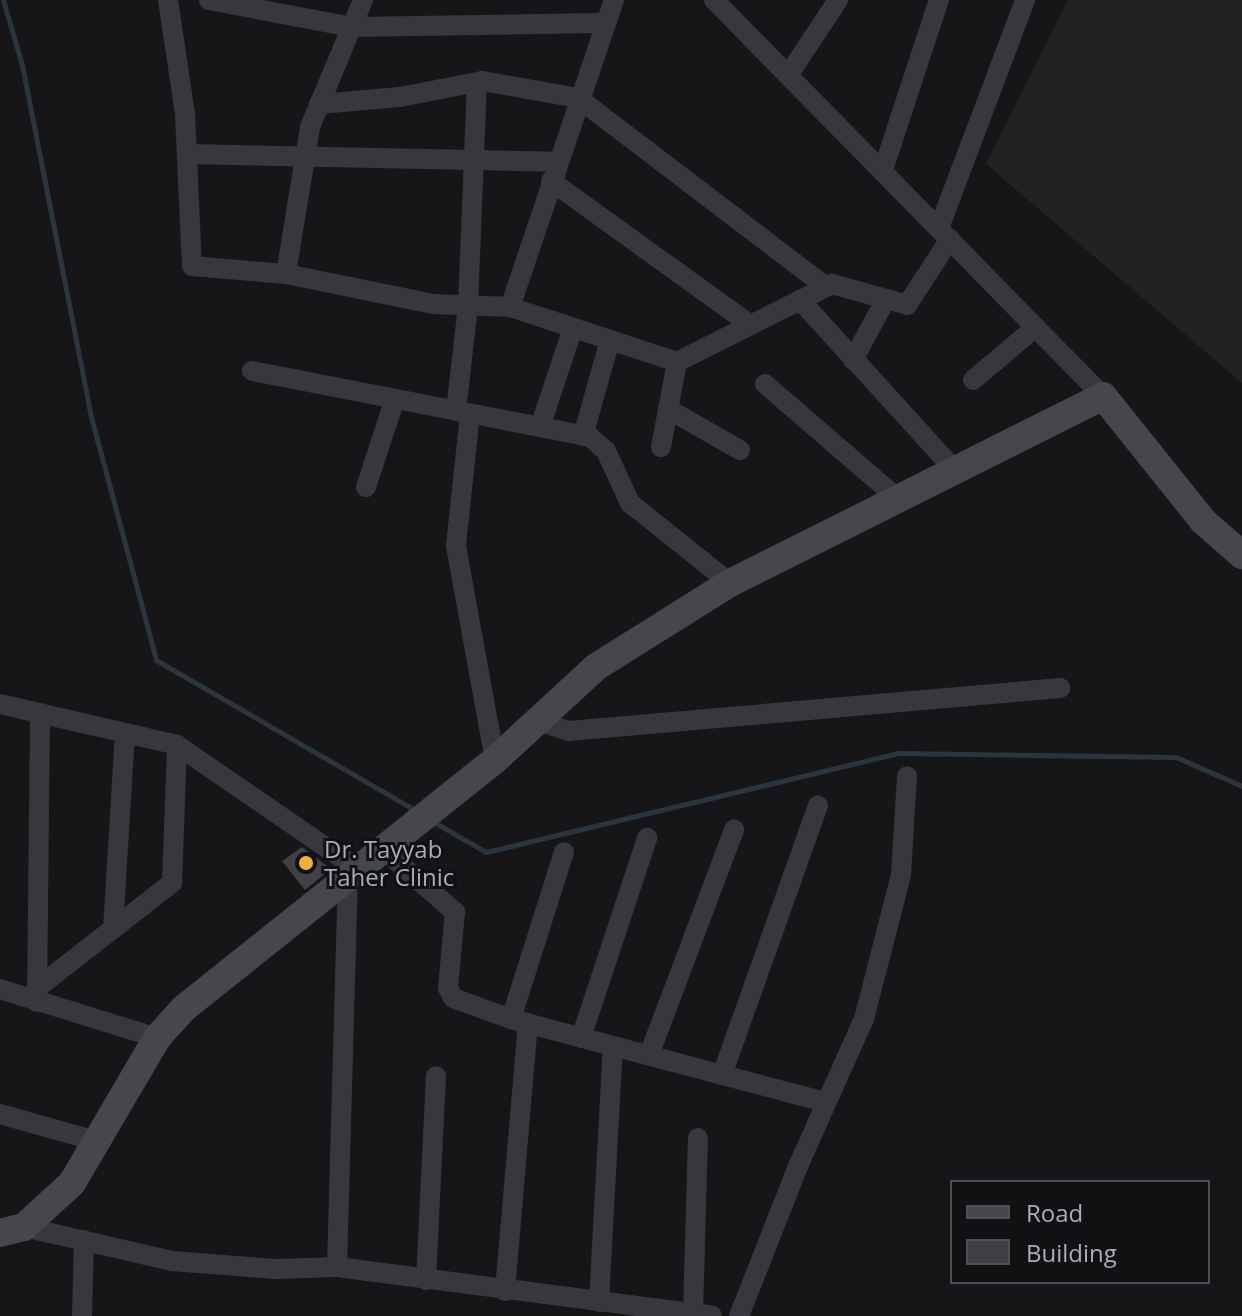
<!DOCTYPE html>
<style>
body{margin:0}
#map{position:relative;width:1242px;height:1316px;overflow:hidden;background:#161618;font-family:"Open Sans",sans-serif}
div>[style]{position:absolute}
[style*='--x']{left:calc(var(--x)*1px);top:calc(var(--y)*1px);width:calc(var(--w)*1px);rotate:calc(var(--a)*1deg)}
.built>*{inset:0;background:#222225}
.stream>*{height:5px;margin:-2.5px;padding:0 2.5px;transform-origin:2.5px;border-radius:2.5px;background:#2c353c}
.building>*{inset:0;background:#404145}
.street>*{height:20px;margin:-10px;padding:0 10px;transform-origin:10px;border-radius:10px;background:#37383d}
.secondary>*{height:28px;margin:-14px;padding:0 14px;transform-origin:14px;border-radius:14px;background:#45474d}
.dots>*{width:22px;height:22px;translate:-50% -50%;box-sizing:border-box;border:4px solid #111113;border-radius:50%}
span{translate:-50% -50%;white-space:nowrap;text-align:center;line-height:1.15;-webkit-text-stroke:6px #111113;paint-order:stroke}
.poi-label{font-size:24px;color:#a8adb8}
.left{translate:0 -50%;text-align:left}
.legend{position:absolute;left:950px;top:1180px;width:260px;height:104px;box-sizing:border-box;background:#111113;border:2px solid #4d4f55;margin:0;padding:10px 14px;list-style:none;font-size:24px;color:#a8adb8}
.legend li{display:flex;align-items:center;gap:16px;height:40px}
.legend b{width:40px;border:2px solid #4d4f55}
</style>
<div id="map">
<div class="built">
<i style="clip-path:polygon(1068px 0,1242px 0,1242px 383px,986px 164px)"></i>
</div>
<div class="stream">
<i style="--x:3;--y:0;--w:68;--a:73.7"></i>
<i style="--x:22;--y:65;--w:355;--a:78.9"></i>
<i style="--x:90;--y:413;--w:256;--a:75"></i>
<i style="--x:156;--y:660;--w:302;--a:30.1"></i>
<i style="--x:432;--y:821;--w:62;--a:29.9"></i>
<i style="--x:486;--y:852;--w:424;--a:-13.5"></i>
<i style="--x:898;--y:753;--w:278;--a:0.8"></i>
<i style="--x:1176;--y:757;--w:72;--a:23.7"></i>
</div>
<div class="building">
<i style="clip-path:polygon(302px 847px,331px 869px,305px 890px,282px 861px)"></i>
</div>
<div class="street">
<i style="--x:168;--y:0;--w:115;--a:81.5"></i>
<i style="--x:185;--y:114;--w:152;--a:87.4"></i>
<i style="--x:192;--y:266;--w:94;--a:4.9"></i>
<i style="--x:209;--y:0;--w:146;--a:10.7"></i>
<i style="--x:352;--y:27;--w:251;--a:-0.9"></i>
<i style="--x:363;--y:0;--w:138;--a:112.7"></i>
<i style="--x:310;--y:127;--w:149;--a:99.3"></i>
<i style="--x:286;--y:274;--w:151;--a:11.5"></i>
<i style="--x:434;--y:304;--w:76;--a:2.3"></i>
<i style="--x:614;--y:0;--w:324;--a:108.7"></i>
<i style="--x:510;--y:307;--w:176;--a:18.2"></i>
<i style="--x:677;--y:362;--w:174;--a:-26.7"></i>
<i style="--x:832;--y:284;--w:78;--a:15.6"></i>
<i style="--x:907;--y:305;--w:79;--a:-56.9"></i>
<i style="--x:714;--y:0;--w:555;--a:45.51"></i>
<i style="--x:789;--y:74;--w:89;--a:-56.5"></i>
<i style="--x:319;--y:104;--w:81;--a:-4.9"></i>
<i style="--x:400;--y:97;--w:84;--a:-11"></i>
<i style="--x:482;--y:81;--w:97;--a:10"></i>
<i style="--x:578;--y:98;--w:312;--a:37.3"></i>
<i style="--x:187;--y:154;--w:370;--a:1.2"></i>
<i style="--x:883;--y:170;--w:179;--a:-71.8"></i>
<i style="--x:551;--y:181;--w:246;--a:35.8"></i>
<i style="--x:939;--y:228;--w:244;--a:-69.3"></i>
<i style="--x:800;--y:300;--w:229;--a:47.7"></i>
<i style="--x:853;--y:360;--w:69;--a:-61.6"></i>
<i style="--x:252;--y:371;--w:344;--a:11"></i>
<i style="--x:590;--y:437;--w:21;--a:41"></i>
<i style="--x:606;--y:451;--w:57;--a:65.2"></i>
<i style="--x:630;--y:503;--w:128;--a:38.7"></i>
<i style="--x:973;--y:380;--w:82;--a:-40.1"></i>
<i style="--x:765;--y:384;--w:176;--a:40.8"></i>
<i style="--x:668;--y:409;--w:83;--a:29.7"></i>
<i style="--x:456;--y:411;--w:106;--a:-83.5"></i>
<i style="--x:468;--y:306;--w:224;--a:-87.7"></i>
<i style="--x:470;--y:414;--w:133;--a:96.1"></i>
<i style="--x:456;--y:546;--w:218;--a:79.7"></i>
<i style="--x:540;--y:427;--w:104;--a:-71.6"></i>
<i style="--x:583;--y:436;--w:100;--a:-74.3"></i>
<i style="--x:661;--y:447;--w:86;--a:-79.3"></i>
<i style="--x:366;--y:487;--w:93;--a:-71.8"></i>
<i style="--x:0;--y:704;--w:182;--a:13"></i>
<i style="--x:177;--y:745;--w:222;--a:34.5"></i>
<i style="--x:538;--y:721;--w:33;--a:18"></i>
<i style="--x:569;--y:731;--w:493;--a:-5"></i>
<i style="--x:385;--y:851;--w:93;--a:41.1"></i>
<i style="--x:455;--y:912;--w:76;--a:95.3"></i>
<i style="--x:448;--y:988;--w:11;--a:63"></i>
<i style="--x:453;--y:998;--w:62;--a:19.9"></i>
<i style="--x:511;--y:1019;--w:326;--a:14.8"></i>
<i style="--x:113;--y:929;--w:196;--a:-86.5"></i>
<i style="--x:37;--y:988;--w:171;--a:-37.9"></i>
<i style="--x:172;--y:883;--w:138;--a:-87.9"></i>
<i style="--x:0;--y:989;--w:164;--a:17.3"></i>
<i style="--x:37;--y:1002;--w:289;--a:-89.4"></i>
<i style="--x:511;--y:1019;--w:175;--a:-72.4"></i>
<i style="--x:581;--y:1038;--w:211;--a:-71.7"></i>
<i style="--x:649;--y:1055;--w:241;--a:-69.3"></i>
<i style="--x:722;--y:1075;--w:286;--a:-70.4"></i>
<i style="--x:0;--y:1114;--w:100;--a:15.7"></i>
<i style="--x:24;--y:1227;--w:152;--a:12.9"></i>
<i style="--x:172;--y:1261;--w:104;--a:4.4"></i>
<i style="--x:276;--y:1269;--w:61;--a:-1.9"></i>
<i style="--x:337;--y:1267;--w:378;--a:7.4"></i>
<i style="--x:337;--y:1267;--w:386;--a:-88.4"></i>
<i style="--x:426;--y:1280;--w:204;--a:-87.2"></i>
<i style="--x:505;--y:1291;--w:269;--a:-85.1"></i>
<i style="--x:599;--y:1302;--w:256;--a:-86.9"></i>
<i style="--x:693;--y:1314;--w:176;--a:-88.4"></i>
<i style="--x:82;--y:1316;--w:76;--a:-88.5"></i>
<i style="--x:739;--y:1316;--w:163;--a:-68.5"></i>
<i style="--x:799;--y:1164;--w:159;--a:-65.9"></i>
<i style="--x:864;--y:1019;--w:149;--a:-75.6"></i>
<i style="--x:901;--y:875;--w:99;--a:-86.5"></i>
</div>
<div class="secondary">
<i style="--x:0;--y:1233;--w:25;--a:-14"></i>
<i style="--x:24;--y:1227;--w:65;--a:-42.5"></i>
<i style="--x:72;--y:1183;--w:168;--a:-59.6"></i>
<i style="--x:157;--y:1038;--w:39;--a:-48"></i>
<i style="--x:183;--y:1009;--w:399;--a:-38.6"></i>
<i style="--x:495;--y:760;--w:137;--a:-42.6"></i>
<i style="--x:596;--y:667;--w:158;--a:-32.1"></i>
<i style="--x:730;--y:583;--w:417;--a:-26.6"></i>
<i style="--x:1103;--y:396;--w:160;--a:51.3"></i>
<i style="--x:1203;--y:521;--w:52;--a:41.1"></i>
</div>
<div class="dots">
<i style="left:306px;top:863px;background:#f2b134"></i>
</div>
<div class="poi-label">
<span class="left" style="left:324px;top:863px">Dr. Tayyab<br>Taher Clinic</span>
</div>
<ul class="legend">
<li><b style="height:10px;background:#45474d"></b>Road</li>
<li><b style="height:22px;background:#404145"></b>Building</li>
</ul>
</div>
